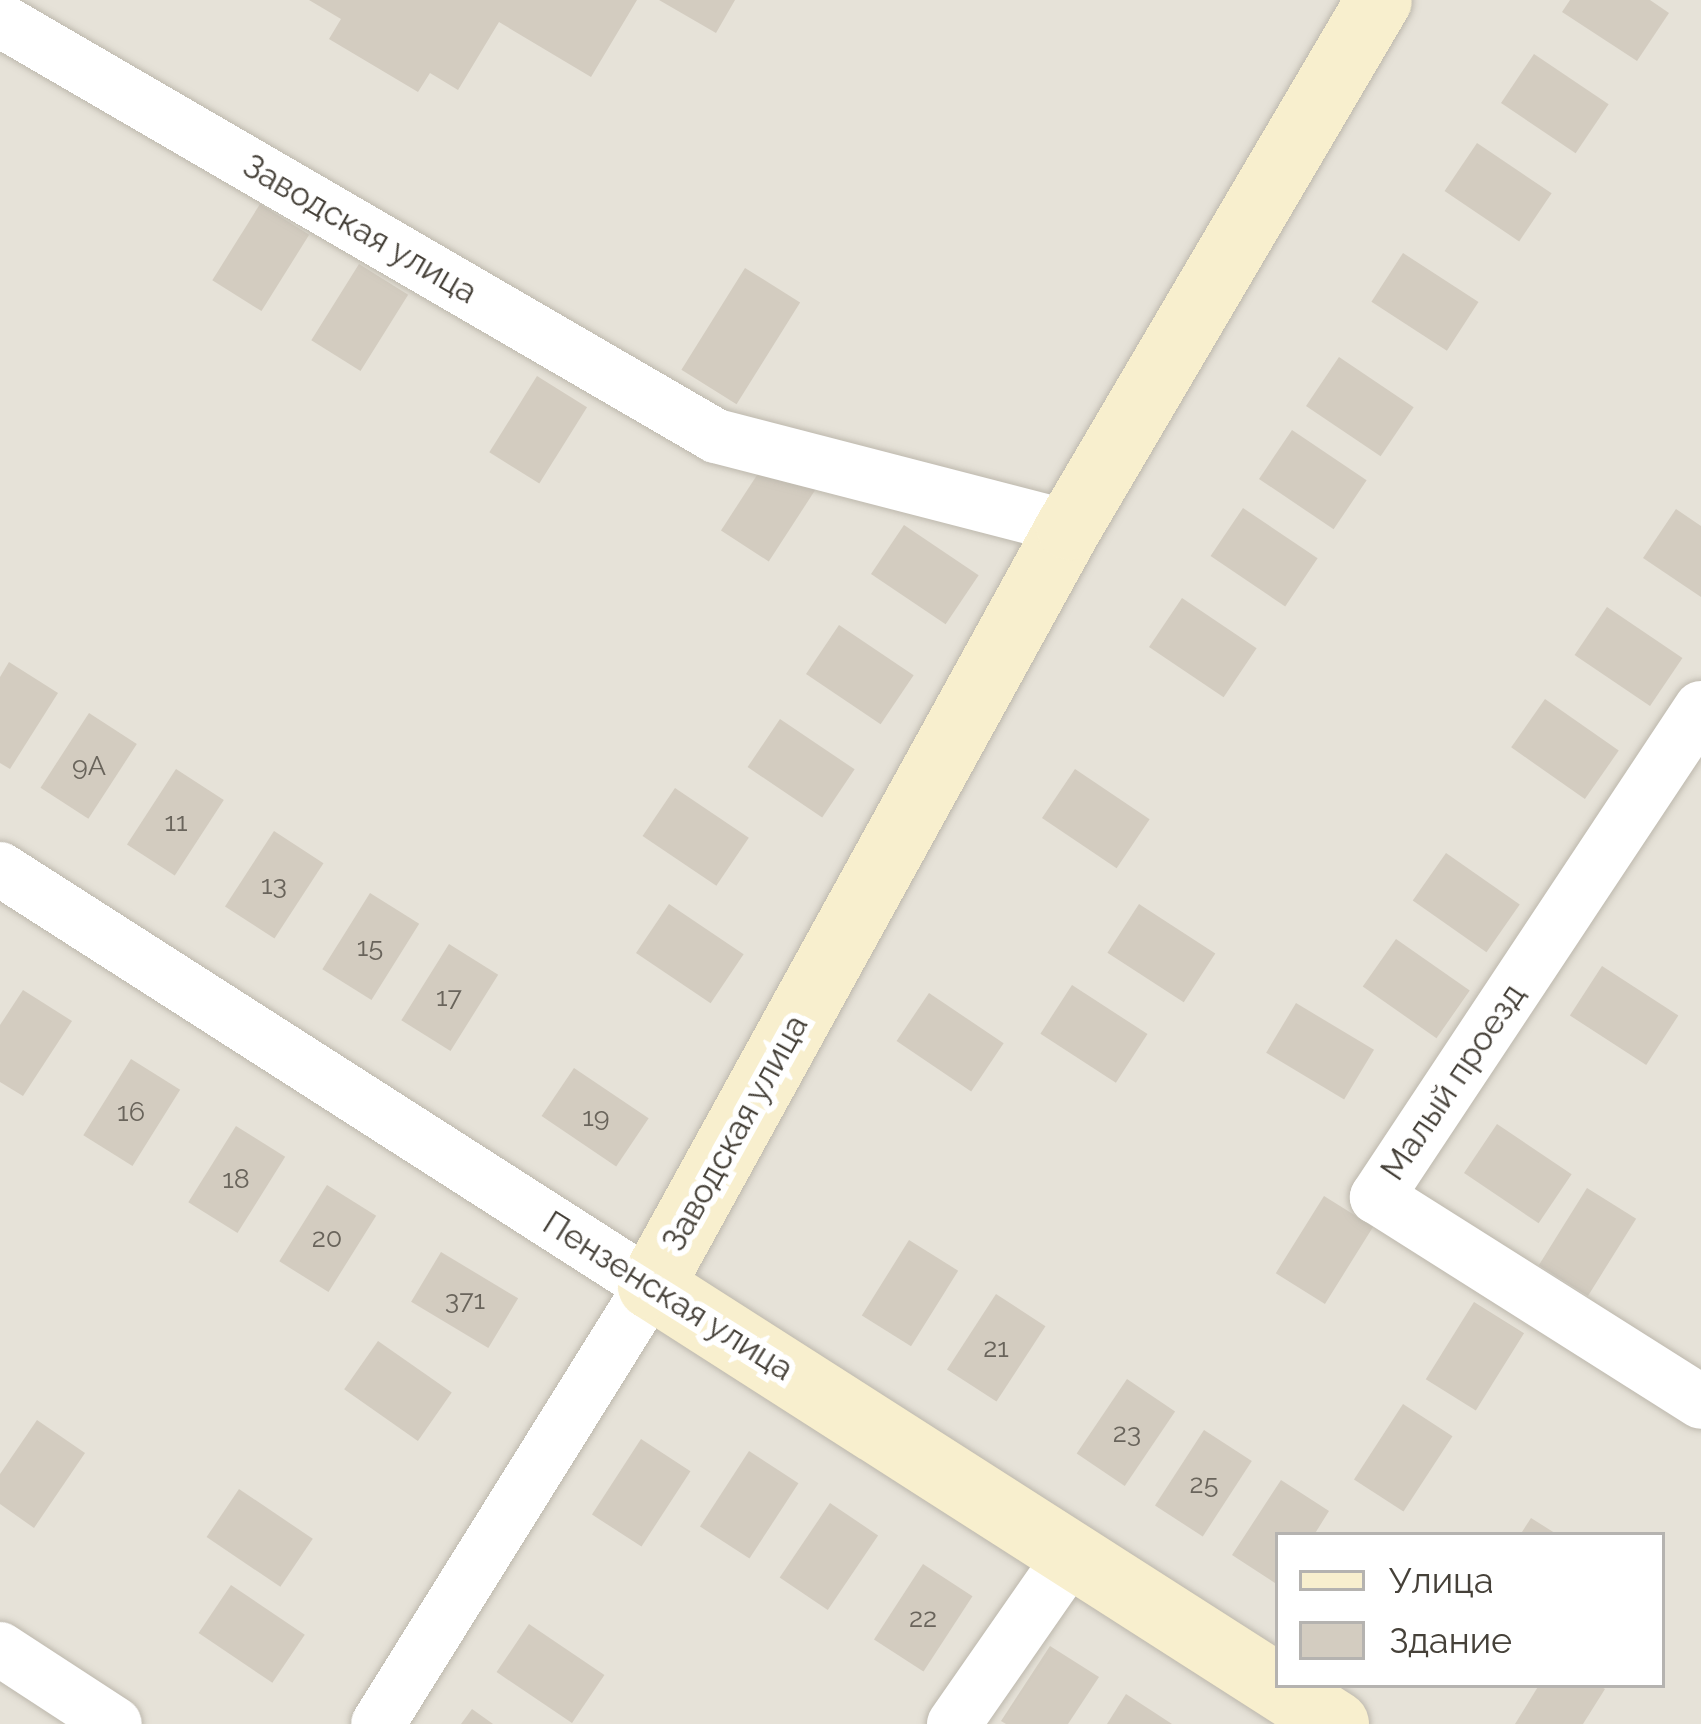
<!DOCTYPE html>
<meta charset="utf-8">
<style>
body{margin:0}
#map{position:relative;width:1701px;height:1724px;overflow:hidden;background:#f3f0ea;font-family:Raleway,sans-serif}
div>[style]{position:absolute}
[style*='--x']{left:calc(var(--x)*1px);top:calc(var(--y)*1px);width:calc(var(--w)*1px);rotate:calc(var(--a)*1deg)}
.residential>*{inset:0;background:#e6e2d8}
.building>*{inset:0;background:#d3ccc0;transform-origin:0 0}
.roads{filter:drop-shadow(0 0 3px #bdb8ad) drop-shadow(0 0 3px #bdb8ad)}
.street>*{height:54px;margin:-27px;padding:0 27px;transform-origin:27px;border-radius:27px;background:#fff}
.secondary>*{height:66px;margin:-33px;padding:0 33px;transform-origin:33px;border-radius:33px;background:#f8efce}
span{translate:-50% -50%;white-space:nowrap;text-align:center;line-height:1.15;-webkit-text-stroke:12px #fff;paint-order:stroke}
.number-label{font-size:27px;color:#69645b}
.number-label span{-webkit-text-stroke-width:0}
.street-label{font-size:33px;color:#464139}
.legend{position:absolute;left:1275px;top:1532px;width:390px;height:156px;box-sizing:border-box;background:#fff;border:3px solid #b5b3b0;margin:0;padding:15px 21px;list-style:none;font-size:36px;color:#464139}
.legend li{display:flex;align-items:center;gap:24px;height:60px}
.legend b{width:60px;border:3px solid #b5b3b0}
</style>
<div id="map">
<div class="residential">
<i style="clip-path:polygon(evenodd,0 0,1701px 0,1701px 1724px,0 1724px,0 0,1278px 1535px,1662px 1535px,1662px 1685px,1278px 1685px,1278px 1535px)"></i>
</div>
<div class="building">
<i style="clip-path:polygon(309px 0,637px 0,591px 77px,499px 22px,458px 90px,430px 73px,418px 92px,329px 39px,341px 19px)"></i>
<i style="clip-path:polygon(659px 0,735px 0,716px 33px)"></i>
<i style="clip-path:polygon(1570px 0,1650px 0,1669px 13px,1637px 61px,1562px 12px)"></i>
<i style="left:1534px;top:54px;width:90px;height:59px;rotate:34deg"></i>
<i style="left:1477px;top:143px;width:90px;height:58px;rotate:34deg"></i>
<i style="left:260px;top:204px;width:58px;height:90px;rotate:32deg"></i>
<i style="left:1403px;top:253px;width:90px;height:58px;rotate:33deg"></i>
<i style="left:359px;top:264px;width:58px;height:90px;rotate:32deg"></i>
<i style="left:745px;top:268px;width:65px;height:120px;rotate:32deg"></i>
<i style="left:1339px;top:357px;width:90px;height:59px;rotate:34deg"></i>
<i style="left:537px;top:376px;width:59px;height:90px;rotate:32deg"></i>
<i style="left:1292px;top:430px;width:90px;height:59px;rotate:34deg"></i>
<i style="left:770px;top:455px;width:57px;height:90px;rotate:33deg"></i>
<i style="left:1243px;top:508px;width:90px;height:58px;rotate:34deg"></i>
<i style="clip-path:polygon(1676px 509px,1701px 526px,1701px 597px,1643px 558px)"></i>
<i style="left:904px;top:525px;width:90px;height:59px;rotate:34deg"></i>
<i style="left:1182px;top:598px;width:90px;height:59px;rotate:34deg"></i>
<i style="left:1607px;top:607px;width:91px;height:58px;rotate:34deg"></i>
<i style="left:839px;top:625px;width:90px;height:59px;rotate:34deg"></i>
<i style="clip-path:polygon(9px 662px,58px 693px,10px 769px,0 763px,0 677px)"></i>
<i style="left:1545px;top:699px;width:90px;height:59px;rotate:35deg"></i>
<i style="left:89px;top:713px;width:57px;height:89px;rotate:33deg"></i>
<i style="left:780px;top:719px;width:90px;height:58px;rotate:34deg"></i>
<i style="left:176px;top:769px;width:57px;height:90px;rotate:33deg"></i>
<i style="left:1075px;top:769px;width:90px;height:59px;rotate:34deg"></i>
<i style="left:675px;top:788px;width:89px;height:58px;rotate:34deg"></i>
<i style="left:274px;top:831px;width:59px;height:90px;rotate:33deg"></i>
<i style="left:1446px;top:853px;width:90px;height:58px;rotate:35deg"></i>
<i style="left:370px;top:893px;width:58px;height:90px;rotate:32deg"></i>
<i style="left:669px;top:904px;width:90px;height:59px;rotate:34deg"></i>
<i style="left:1139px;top:904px;width:91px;height:58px;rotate:33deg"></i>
<i style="left:1396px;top:939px;width:90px;height:58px;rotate:35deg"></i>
<i style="left:449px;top:944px;width:58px;height:90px;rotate:32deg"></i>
<i style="left:1602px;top:966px;width:91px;height:59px;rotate:33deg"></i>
<i style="left:1072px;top:985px;width:90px;height:58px;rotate:33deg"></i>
<i style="clip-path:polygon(23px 990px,72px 1021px,23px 1096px,0 1082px,0 1025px)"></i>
<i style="left:929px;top:993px;width:90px;height:58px;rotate:34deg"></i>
<i style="left:1296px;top:1003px;width:91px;height:58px;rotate:31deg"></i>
<i style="left:131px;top:1059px;width:58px;height:90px;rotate:32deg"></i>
<i style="left:574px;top:1068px;width:90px;height:58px;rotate:34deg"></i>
<i style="left:1497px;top:1124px;width:90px;height:59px;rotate:34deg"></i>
<i style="left:236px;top:1126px;width:58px;height:90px;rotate:32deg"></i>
<i style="left:327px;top:1185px;width:58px;height:90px;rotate:32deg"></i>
<i style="left:1587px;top:1188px;width:58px;height:91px;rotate:32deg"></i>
<i style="left:1324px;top:1196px;width:58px;height:91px;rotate:32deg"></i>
<i style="left:909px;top:1240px;width:58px;height:89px;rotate:32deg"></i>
<i style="left:441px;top:1252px;width:90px;height:58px;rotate:31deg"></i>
<i style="left:996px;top:1294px;width:59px;height:90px;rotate:33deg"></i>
<i style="left:1474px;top:1302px;width:59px;height:91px;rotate:32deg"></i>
<i style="left:378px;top:1341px;width:90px;height:59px;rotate:35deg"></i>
<i style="left:1127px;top:1379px;width:58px;height:90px;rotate:34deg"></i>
<i style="left:1403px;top:1404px;width:59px;height:90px;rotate:33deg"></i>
<i style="clip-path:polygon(37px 1420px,85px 1453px,34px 1528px,0 1504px,0 1474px)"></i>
<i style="left:1204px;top:1430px;width:57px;height:90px;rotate:33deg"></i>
<i style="left:641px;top:1439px;width:59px;height:90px;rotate:33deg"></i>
<i style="left:749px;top:1451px;width:59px;height:90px;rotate:33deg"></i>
<i style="clip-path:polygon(1281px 1480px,1329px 1511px,1314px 1535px,1278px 1535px,1278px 1585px,1232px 1555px)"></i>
<i style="left:239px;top:1489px;width:89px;height:58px;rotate:34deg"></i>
<i style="left:830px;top:1503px;width:58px;height:90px;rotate:34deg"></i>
<i style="clip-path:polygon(1531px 1518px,1558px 1535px,1520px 1535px)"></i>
<i style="left:923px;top:1564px;width:59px;height:90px;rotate:33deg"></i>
<i style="left:231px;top:1585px;width:89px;height:58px;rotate:34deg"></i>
<i style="left:529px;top:1624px;width:91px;height:58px;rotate:34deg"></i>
<i style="clip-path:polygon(1050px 1646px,1099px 1677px,1068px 1724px,1006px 1724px,1001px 1721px)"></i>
<i style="clip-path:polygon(1539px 1685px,1598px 1685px,1605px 1689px,1583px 1724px,1515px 1724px)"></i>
<i style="clip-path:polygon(1126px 1694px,1172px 1724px,1107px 1724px)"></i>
<i style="clip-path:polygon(472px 1709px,493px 1724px,461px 1724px)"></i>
</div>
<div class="roads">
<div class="street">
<i style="--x:0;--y:20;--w:828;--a:30.16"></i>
<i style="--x:716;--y:436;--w:365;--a:14.5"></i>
<i style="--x:1701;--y:708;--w:587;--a:123.53"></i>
<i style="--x:1377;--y:1197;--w:383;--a:32.3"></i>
<i style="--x:0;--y:869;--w:773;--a:32.64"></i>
<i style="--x:651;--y:1286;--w:516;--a:121.93"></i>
<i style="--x:0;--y:1649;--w:137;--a:33.1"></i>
<i style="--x:954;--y:1724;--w:208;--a:-55.2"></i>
</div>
<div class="secondary">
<i style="--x:1336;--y:1724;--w:813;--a:-147.4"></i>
<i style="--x:651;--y:1286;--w:866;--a:-61.16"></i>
<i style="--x:1069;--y:527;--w:611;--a:-59.53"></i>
</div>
</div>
<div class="number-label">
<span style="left:89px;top:766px">9А</span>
<span style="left:176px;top:822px">11</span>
<span style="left:274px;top:885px">13</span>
<span style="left:370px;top:947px">15</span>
<span style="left:449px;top:997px">17</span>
<span style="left:131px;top:1112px">16</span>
<span style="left:596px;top:1117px">19</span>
<span style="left:236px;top:1179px">18</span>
<span style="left:327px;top:1238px">20</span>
<span style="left:465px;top:1300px">371</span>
<span style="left:996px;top:1348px">21</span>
<span style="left:1127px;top:1433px">23</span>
<span style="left:1204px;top:1484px">25</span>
<span style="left:923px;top:1618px">22</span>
</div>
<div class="street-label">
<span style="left:360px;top:229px;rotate:30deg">Заводская улица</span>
<span style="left:1453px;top:1082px;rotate:-56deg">Малый проезд</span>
<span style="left:735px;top:1133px;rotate:-61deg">Заводская улица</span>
<span style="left:668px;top:1296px;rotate:32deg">Пензенская улица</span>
</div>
<ul class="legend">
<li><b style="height:15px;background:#f8efce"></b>Улица</li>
<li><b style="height:33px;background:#d3ccc0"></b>Здание</li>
</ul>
</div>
